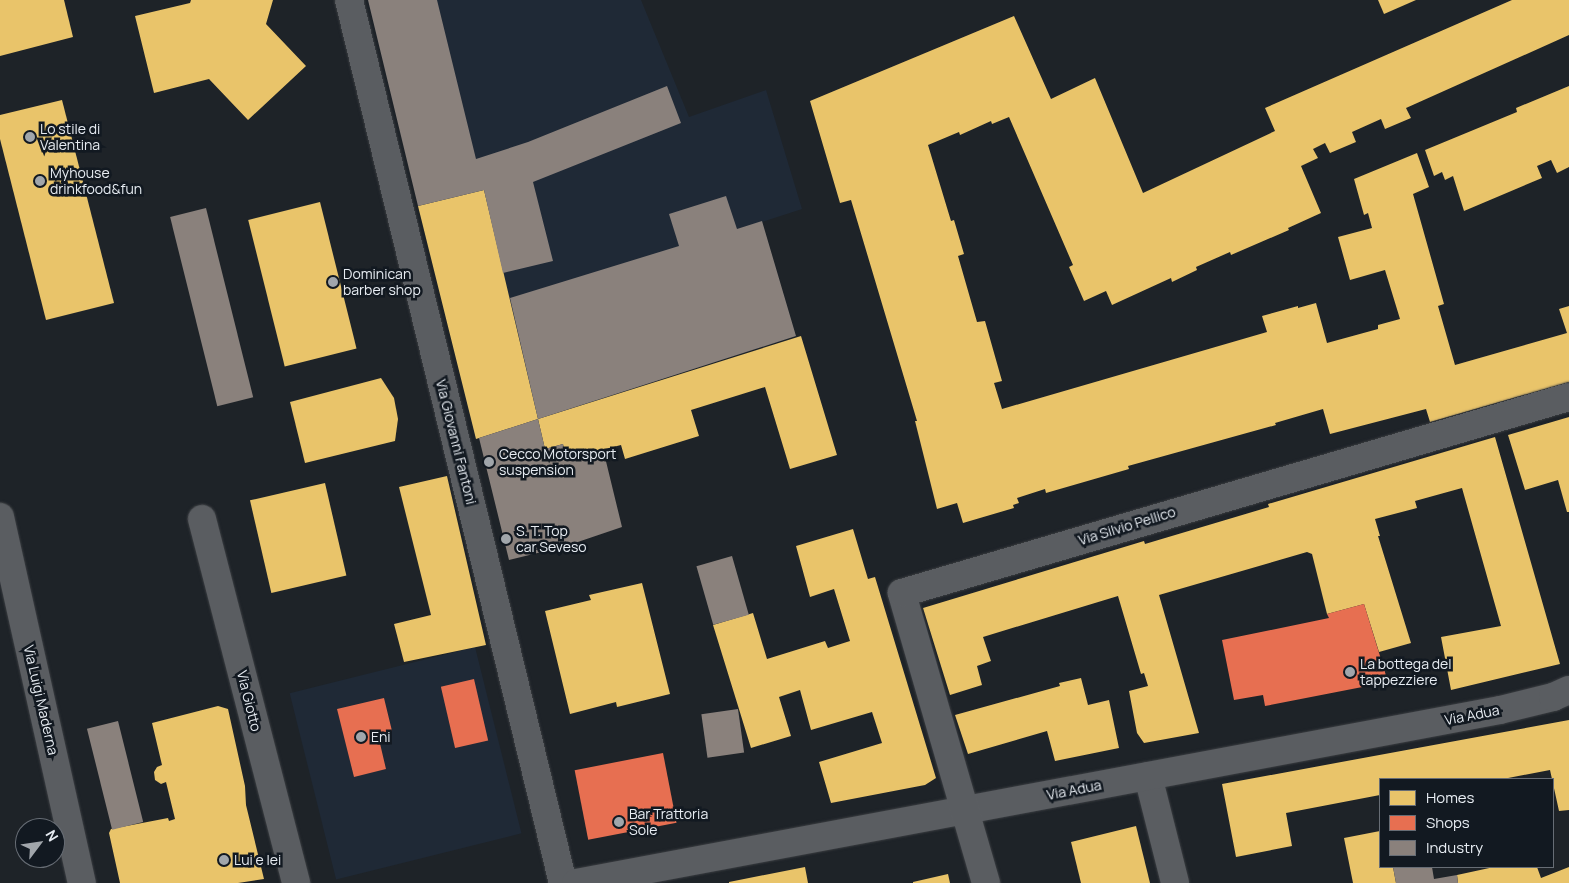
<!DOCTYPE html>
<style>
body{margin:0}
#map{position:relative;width:1569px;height:883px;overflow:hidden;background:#1e2328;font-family:Manrope,sans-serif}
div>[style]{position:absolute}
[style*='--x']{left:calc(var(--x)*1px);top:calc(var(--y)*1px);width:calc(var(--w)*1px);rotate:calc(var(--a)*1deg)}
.built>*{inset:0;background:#1f2936;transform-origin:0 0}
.homes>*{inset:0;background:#e9c46a;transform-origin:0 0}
.shops>*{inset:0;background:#e76f51;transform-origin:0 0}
.industry>*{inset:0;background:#8a817c;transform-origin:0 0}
.roads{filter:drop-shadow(0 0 1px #3a3d41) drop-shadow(0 0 1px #3a3d41)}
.minor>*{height:28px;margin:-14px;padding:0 14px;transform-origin:14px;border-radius:14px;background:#5a5d61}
.dots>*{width:14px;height:14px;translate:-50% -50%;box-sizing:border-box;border:2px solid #121921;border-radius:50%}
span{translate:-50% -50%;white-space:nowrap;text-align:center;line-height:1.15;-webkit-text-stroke:5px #121921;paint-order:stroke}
.poi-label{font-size:14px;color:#e7ecf2}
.left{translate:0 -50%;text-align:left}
.street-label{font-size:14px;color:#e7ecf2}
.legend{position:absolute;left:1379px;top:778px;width:175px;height:90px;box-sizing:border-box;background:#121921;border:1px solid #676d75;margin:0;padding:6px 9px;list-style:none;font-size:15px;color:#e7ecf2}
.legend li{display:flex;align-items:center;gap:10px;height:25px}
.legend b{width:25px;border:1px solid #676d75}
.north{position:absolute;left:15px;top:818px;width:50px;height:50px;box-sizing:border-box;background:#121921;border:1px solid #676d75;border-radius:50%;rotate:59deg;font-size:14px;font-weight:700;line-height:20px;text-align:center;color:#e7ecf2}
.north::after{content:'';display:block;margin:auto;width:18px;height:22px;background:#a1a6ab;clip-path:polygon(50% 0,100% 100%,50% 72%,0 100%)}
</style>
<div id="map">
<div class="built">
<i style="clip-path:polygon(368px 0,641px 0,689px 117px,766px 90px,802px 209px,762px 222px,796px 336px,476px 439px)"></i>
<i style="left:475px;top:647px;width:192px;height:191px;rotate:76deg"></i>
</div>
<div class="homes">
<i style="clip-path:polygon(0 0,64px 0,73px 37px,0 56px)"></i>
<i style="clip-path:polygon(191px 0,273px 0,266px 24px,306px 66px,248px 120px,209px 79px,154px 93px,135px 16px,190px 3px)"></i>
<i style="clip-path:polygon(1378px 0,1416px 0,1384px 14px)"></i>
<i style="clip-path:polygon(1512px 0,1569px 0,1569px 35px,1406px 108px,1411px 118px,1385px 129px,1381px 119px,1352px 132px,1356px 142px,1330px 153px,1325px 143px,1313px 149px,1318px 158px,1301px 166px,1321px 213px,1288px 228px,1289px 230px,1231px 255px,1230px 252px,1196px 267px,1197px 270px,1172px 282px,1171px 278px,1112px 305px,1106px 291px,1084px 301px,1069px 267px,1073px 265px,1009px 117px,992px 124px,991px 121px,960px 135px,959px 132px,928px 145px,951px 221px,954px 220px,964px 254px,958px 256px,977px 322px,985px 321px,1002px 381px,994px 383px,1002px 409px,1267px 332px,1262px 316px,1298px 306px,1298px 308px,1316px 303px,1327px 343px,1378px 329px,1378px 325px,1400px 319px,1385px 270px,1350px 280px,1338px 237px,1372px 228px,1368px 213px,1364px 215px,1354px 179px,1417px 153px,1429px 187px,1413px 194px,1444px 304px,1438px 306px,1455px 365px,1567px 333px,1559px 309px,1569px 306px,1569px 382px,1430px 422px,1426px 409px,1330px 434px,1323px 409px,1275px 423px,1276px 425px,1128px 466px,1129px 469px,1046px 493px,1045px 489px,1017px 498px,1019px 503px,1013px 505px,1014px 508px,963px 523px,957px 503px,937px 509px,915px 421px,917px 421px,851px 200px,840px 203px,810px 101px,1014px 16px,1051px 99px,1095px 78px,1143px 193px,1275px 131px,1265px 108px)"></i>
<i style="clip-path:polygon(1569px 86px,1569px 167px,1557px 173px,1551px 160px,1537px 166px,1542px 178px,1464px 211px,1453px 176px,1445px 180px,1442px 172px,1434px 176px,1425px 150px,1517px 112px,1516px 108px)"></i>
<i style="clip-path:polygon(62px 100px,114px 303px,46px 320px,0 139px,0 115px)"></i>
<i style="clip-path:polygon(484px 190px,538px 419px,801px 336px,837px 455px,790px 469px,765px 387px,691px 410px,699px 436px,625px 459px,621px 445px,566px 459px,563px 444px,545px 449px,538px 419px,476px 439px,418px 206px)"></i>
<i style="left:320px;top:202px;width:151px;height:74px;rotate:76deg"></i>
<i style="clip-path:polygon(381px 378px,394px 398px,398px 419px,395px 441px,305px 463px,290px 402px)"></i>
<i style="clip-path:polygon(1569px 417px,1569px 512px,1567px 512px,1558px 480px,1525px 490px,1508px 435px)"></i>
<i style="clip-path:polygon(1495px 437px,1560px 664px,1451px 690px,1441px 637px,1501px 626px,1462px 488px,1415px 501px,1417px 508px,1375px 519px,1380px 536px,1378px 536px,1411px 643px,1379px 652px,1364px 604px,1327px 614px,1312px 554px,1307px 552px,1159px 595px,1199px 733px,1144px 743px,1137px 733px,1129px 691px,1148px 686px,1144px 673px,1141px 674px,1118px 596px,983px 637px,991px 661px,977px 666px,982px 685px,950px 695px,923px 608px,1144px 541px,1145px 544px,1269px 507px,1268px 504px)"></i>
<i style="clip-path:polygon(447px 476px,486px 645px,404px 662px,394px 624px,431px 615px,399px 487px)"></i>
<i style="left:325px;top:483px;width:95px;height:77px;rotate:77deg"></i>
<i style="clip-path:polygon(853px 529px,868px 579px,875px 577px,936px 778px,925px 785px,831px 803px,819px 762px,882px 743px,872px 712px,811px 730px,800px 690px,779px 697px,791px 736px,751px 748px,713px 625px,753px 613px,767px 659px,825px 641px,828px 648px,850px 641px,834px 589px,810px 597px,796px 546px)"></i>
<i style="clip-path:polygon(642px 583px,670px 694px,617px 707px,616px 702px,570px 714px,545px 611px,591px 600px,589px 595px)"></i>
<i style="clip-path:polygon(1081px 678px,1088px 705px,1109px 700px,1119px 748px,1055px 761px,1047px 731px,968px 754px,955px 715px,1060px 686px,1059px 683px)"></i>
<i style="clip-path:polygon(218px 706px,228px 709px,245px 786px,246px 805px,264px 879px,238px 883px,120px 883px,109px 833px,111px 829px,168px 818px,169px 821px,175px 819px,166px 782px,161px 784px,155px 780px,154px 772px,157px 767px,162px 765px,152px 723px)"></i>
<i style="clip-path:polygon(1569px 720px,1569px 810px,1559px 811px,1550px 770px,1503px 779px,1380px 779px,1380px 795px,1286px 813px,1292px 846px,1236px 857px,1222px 784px)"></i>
<i style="clip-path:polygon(1136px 826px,1150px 883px,1081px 883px,1071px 842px)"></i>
<i style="clip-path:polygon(1380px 831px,1380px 867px,1393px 867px,1396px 883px,1353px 883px,1344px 838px)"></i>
<i style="clip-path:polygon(805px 867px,808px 883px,729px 883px,729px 882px)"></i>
<i style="clip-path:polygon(1494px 867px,1537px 867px,1541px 878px,1569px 867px,1569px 883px,1458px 883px,1457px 875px)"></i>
<i style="clip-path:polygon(948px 874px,950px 883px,913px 883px,913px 882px)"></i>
</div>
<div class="shops">
<i style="clip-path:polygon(1364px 604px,1388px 682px,1265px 706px,1263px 695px,1234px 700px,1222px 640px,1329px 618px,1327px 614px)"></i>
<i style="left:474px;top:679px;width:63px;height:34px;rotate:77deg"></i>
<i style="clip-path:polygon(384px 698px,392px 731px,378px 735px,386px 769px,354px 777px,337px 709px)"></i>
<i style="left:663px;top:753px;width:71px;height:90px;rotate:79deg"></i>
</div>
<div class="industry">
<i style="clip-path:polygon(368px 0,437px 0,476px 159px,528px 142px,667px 86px,681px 123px,533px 182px,553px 261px,503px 273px,484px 190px,418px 206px)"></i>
<i style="clip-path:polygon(726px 196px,737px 229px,762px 221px,796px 336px,538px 419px,510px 298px,679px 246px,669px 214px)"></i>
<i style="left:206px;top:208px;width:195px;height:37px;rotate:76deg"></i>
<i style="clip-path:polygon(538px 419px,545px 449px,563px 444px,566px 459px,603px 449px,622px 527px,566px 546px,509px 560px,479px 438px)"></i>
<i style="left:732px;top:556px;width:61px;height:37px;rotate:74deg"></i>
<i style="left:738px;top:709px;width:44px;height:37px;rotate:82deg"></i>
<i style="left:118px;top:721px;width:104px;height:32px;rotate:76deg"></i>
<i style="clip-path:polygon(1393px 867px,1432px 867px,1434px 879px,1457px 875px,1458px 883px,1396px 883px)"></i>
</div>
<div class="roads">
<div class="minor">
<i style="--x:349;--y:0;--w:909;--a:76.38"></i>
<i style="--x:0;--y:517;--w:375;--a:77.4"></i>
<i style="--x:202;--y:519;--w:376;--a:75.5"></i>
<i style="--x:1148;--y:776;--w:110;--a:75.8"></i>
<i style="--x:576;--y:883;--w:940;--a:-10.6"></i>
<i style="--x:1500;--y:710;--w:55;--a:-13.8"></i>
<i style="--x:1553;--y:697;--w:17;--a:-24"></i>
<i style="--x:986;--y:883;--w:302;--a:-106.2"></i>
<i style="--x:902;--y:593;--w:695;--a:-16.38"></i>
</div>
</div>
<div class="dots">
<i style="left:30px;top:137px;background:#a1a6ab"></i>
<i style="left:40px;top:181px;background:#a1a6ab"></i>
<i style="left:333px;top:282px;background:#a1a6ab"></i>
<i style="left:489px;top:462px;background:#a1a6ab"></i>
<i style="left:506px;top:539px;background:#a1a6ab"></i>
<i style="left:1350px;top:672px;background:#a1a6ab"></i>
<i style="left:361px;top:737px;background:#a1a6ab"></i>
<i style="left:619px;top:822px;background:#a1a6ab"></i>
<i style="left:224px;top:860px;background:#a1a6ab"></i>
</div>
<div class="poi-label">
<span class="left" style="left:40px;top:137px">Lo stile di<br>Valentina</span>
<span class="left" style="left:50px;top:181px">Myhouse<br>drinkfood&amp;fun</span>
<span class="left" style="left:343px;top:282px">Dominican<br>barber shop</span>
<span class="left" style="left:499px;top:462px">Cecco Motorsport<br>suspension</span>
<span class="left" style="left:516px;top:539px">S. T. Top<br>car Seveso</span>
<span class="left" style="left:1360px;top:672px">La bottega del<br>tappezziere</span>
<span class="left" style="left:371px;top:737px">Eni</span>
<span class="left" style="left:629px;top:822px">Bar Trattoria<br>Sole</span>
<span class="left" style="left:234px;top:860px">Lui e lei</span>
</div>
<div class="street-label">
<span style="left:456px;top:442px;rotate:76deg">Via Giovanni Fantoni</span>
<span style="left:1127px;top:526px;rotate:-17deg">Via Silvio Pellico</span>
<span style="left:41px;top:700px;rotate:77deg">Via Luigi Maderna</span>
<span style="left:249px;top:701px;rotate:76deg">Via Giotto</span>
<span style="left:1472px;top:715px;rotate:-11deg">Via Adua</span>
<span style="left:1074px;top:790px;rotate:-11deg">Via Adua</span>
</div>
<ul class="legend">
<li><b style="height:14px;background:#e9c46a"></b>Homes</li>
<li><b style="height:14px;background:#e76f51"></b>Shops</li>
<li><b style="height:14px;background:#8a817c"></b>Industry</li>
</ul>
<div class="north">N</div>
</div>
